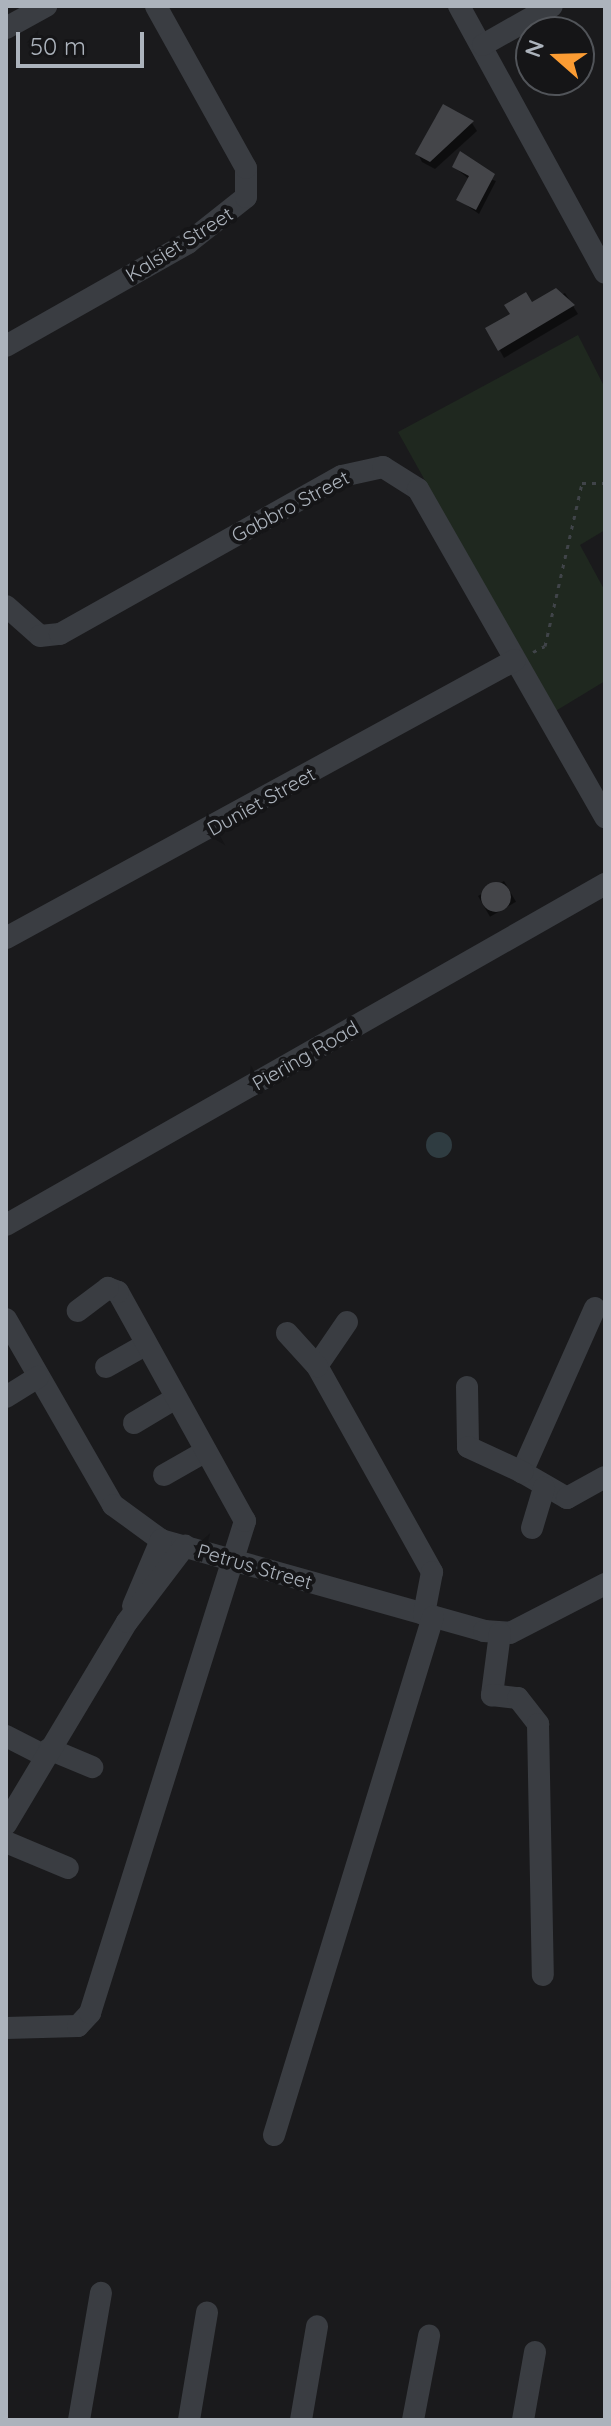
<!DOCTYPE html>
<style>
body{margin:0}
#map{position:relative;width:611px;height:2426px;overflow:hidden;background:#1a1a1c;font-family:Quicksand,sans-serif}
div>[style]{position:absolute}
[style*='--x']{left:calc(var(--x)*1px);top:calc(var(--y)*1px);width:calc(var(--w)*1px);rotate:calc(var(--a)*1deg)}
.green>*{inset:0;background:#1f281f}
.water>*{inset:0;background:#2f3c41}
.round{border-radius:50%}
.shadow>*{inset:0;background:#0007;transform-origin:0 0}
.building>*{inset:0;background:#444549}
.path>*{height:3px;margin-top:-1.5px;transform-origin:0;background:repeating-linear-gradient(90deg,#404449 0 4px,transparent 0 10px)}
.minor>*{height:22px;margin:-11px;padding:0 11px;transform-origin:11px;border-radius:11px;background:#3a3d42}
span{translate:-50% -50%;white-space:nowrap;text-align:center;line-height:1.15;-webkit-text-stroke:8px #151517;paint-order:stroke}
.street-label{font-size:20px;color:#acb3bc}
.frame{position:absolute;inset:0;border:8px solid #acb3bc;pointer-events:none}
.north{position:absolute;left:515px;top:16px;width:80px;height:80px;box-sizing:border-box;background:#151517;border:2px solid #515459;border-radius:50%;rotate:290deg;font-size:22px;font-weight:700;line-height:32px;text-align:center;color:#acb3bc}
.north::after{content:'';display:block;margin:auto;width:28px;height:36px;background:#fb9c33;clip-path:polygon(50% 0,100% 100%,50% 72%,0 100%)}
.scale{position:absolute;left:16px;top:32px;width:128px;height:36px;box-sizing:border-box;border:4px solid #acb3bc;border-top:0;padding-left:10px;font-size:24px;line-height:28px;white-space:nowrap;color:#acb3bc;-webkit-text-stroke:6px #151517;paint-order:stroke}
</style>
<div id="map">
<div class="green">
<i style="clip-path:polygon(578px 335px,605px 388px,605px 530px,580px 545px,605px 591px,605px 681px,554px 712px,398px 432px)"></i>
</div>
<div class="water">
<i class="round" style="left:426px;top:1132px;width:26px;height:26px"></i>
</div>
<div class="shadow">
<i style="clip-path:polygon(472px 123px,477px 131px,435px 169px,422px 162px,418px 154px)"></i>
<i style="clip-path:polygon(454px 167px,496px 181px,479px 214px,459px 200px,469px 179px)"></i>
<i style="clip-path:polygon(565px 293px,578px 314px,504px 358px,488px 329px)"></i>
<i style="left:504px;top:881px;width:24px;height:30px;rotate:60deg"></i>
</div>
<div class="building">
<i style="clip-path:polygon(443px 104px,474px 121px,430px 162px,415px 154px)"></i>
<i style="clip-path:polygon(460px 151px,495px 174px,476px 210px,456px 200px,469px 176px,452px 167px)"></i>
<i style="clip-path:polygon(556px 288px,575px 305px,498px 351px,485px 328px,510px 314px,504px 305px,526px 292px,532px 302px)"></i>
<i class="round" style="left:481px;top:882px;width:30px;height:30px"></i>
</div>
<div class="path">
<i style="--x:533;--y:652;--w:13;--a:-27"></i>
<i style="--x:545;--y:646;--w:167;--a:-77.2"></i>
<i style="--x:582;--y:483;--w:23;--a:0"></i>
</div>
<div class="minor">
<i style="--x:459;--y:6;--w:304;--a:61.3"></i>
<i style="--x:6;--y:28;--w:46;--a:-28.8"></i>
<i style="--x:483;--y:45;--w:79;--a:-29.5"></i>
<i style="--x:6;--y:346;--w:209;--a:-29.5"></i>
<i style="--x:188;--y:243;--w:74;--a:-38.4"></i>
<i style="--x:246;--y:197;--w:29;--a:-90"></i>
<i style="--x:246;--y:168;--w:185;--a:-119.1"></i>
<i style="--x:6;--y:606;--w:45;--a:41.4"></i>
<i style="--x:40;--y:636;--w:20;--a:-6"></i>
<i style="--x:60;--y:634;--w:323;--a:-29.3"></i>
<i style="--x:342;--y:476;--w:42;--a:-12.4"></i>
<i style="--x:383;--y:467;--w:41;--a:32.2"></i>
<i style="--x:418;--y:489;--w:378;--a:60.3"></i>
<i style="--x:6;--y:938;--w:580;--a:-28.64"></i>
<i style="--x:6;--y:1225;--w:689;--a:-29.65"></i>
<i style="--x:595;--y:1308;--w:180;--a:114"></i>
<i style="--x:522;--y:1472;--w:52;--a:30"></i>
<i style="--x:567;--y:1498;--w:43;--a:-28.9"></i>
<i style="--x:6;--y:1319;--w:215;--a:60.1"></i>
<i style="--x:113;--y:1505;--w:59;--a:36.1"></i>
<i style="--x:161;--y:1540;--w:336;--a:15.7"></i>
<i style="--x:484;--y:1631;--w:26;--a:4"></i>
<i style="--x:510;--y:1633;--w:107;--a:-27.3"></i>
<i style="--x:347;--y:1322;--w:53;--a:124.3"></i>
<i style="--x:317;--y:1366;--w:236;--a:60.8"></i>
<i style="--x:432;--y:1572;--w:43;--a:100.8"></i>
<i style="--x:287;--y:1333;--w:45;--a:47.7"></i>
<i style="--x:106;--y:1367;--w:45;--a:-29.4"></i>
<i style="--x:467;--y:1387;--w:60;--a:89"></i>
<i style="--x:468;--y:1447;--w:60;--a:24.8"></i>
<i style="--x:6;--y:1397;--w:38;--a:-32"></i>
<i style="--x:134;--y:1423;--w:49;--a:-30.8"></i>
<i style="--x:164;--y:1475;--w:48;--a:-29.7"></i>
<i style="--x:532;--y:1528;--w:42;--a:-73.3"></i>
<i style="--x:133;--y:1606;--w:72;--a:-67"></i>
<i style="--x:500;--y:1633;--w:63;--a:97.4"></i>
<i style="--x:492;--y:1695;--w:26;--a:7"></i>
<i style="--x:518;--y:1698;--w:33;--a:52"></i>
<i style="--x:538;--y:1724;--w:251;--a:88.9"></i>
<i style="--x:6;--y:1736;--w:44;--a:27.1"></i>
<i style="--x:49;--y:1749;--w:47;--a:22.7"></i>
<i style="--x:6;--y:1824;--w:235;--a:-59.1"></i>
<i style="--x:127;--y:1622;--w:96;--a:-52.7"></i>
<i style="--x:6;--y:1842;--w:67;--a:22.8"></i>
<i style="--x:6;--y:2028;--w:72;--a:-1.6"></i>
<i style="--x:78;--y:2026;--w:18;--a:-47"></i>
<i style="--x:90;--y:2013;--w:516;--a:-72.51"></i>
<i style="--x:245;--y:1521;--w:262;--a:-119"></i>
<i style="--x:118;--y:1292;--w:11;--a:-158"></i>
<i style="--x:108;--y:1288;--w:38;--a:143"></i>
<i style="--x:274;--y:2135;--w:542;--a:-72.94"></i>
<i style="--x:79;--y:2420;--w:129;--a:-80.2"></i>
<i style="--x:189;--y:2420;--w:109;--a:-80.5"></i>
<i style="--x:301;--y:2420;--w:95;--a:-80.3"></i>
<i style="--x:413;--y:2420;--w:86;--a:-79.2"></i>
<i style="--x:523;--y:2420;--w:69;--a:-80"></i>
</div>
<div class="street-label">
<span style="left:179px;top:244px;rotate:-32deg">Kalsiet Street</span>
<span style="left:290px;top:506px;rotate:-28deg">Gabbro Street</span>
<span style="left:261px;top:801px;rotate:-29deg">Duniet Street</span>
<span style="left:305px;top:1055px;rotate:-30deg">Piering Road</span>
<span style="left:255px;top:1566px;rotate:16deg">Petrus Street</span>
</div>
<div class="frame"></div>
<div class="north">N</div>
<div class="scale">50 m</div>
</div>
